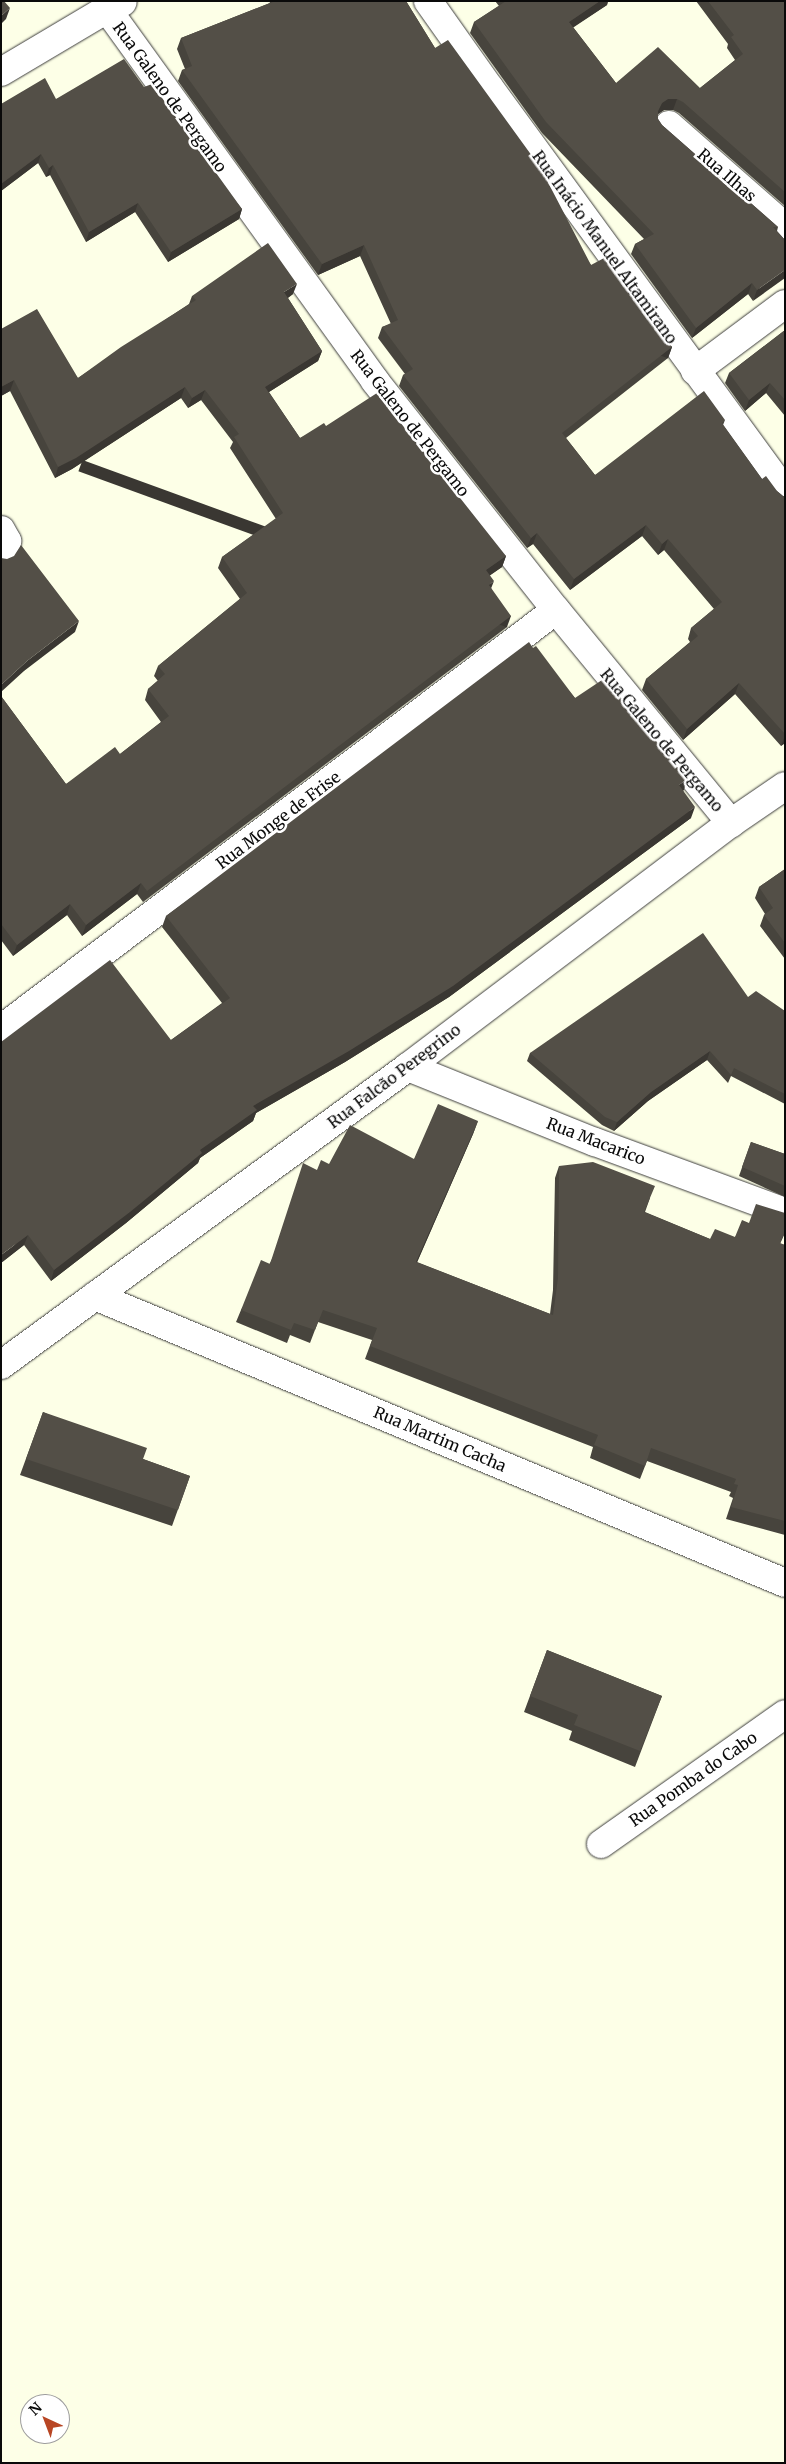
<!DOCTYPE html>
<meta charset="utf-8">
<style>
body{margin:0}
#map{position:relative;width:786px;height:2464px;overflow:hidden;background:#fdffe7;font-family:Merriweather,serif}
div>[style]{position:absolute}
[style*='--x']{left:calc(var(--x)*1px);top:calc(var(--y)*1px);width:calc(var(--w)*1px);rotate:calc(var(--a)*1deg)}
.roads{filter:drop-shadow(0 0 1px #3d3d3d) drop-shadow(0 0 1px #3d3d3d)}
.minor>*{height:28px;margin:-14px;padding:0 14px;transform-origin:14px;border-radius:14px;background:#fff}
.wall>*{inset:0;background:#47443d}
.shaded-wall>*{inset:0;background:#3a3732;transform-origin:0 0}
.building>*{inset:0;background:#534f47}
span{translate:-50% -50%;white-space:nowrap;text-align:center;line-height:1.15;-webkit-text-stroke:5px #fff;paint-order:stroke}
.street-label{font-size:16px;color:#0a0a0a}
.frame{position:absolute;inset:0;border:2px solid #0a0a0a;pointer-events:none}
.north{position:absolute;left:20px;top:2394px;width:50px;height:50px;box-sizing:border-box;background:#fff;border:1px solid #9d9d9d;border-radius:50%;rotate:317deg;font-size:14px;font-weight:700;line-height:20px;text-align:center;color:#0a0a0a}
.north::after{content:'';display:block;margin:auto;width:18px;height:22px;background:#b84624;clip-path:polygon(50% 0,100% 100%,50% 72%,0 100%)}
</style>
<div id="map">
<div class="roads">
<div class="minor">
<i style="--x:428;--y:1;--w:105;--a:54.7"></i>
<i style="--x:489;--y:87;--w:502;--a:53.84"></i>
<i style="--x:107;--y:9;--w:458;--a:54.2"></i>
<i style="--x:375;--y:381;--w:292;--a:51.7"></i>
<i style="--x:556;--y:610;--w:276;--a:50.6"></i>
<i style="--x:1;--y:72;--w:123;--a:-30.7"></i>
<i style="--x:107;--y:9;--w:17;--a:-24"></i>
<i style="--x:669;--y:125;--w:154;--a:41.3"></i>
<i style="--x:695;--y:371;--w:112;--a:-36.7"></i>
<i style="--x:1;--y:530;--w:13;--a:61"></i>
<i style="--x:7;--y:541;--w:14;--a:115"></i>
<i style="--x:1;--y:1029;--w:695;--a:-37.05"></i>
<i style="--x:408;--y:1067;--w:201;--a:21.9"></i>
<i style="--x:595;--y:1142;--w:202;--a:20.2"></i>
<i style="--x:95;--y:1296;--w:747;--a:22.58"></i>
<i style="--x:1;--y:1365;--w:504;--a:-36.21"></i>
<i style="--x:408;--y:1067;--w:405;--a:-37.1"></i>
<i style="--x:731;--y:823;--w:65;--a:-34.4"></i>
<i style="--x:601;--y:1844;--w:225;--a:-35.2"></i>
</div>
</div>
<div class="wall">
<i style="clip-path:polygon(269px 1px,406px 1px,435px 48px,591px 265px,672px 347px,668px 358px,566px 438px,595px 475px,725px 420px,723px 425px,762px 479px,783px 496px,785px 496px,785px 743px,781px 746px,735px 694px,683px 740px,642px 690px,646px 679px,690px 642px,688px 639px,691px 628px,714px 609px,664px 550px,658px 555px,642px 536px,570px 590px,533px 544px,527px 548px,399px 386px,403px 375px,405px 374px,378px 338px,382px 327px,391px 324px,360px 256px,318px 275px,178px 81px,182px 70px,185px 69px,177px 49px,181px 38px,270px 3px)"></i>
<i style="clip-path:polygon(495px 1px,608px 1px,607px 5px,573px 27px,616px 83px,700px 88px,735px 60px,727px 48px,728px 44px,696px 1px,785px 1px,785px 206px,679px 113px,673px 110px,664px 110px,658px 114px,658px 119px,662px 125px,778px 227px,777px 231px,785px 240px,753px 301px,748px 294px,692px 338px,631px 254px,635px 244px,644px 239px,542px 133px,470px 33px,474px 22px,499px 6px)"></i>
<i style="clip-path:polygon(144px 87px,242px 209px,239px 219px,168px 262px,135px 212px,86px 242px,50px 175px,46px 177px,38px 163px,1px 191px,1px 104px,56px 99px)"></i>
<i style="clip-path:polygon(293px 294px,288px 298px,322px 351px,318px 361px,269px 392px,300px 438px,326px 426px,506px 556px,502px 567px,490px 575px,491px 588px,507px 627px,143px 902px,137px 894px,82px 936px,67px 915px,13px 956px,1px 940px,1px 696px,66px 784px,120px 754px,161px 722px,145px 700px,148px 689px,158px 681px,154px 676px,158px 666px,240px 599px,218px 568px,222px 557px,276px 519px,230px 448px,233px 442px,201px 400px,188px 408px,181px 398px,72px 469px,55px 478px,10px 391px,1px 396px,1px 329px,78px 378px,189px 304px,192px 296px)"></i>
<i style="clip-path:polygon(785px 330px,785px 416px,766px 393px,745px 411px,725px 383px,729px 373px)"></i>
<i style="clip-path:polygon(533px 648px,575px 698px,684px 790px,683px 790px,691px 818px,449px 997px,345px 1062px,256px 1113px,253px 1121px,200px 1158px,198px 1163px,126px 1223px,51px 1281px,24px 1245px,1px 1263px,171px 1040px,222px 1003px,162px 927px,166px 916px)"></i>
<i style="clip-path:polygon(785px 869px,785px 959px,760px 926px,764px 915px,765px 914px,755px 898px,759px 887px)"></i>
<i style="clip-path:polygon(748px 997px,785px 1011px,785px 1104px,731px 1076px,728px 1083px,707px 1060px,648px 1101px,614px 1131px,602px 1125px,527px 1061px,530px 1053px)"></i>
<i style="clip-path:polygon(478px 1121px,473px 1134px,417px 1262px,550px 1314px,553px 1290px,555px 1178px,559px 1166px,650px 1198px,645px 1212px,710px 1239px,735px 1237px,749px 1223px,785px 1233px,780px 1244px,785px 1245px,785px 1535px,726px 1519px,733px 1498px,729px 1496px,731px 1492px,647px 1461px,640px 1479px,590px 1458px,593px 1447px,365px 1359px,372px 1340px,318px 1322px,310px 1343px,290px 1335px,287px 1343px,236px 1322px,241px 1310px,270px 1263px,317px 1170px,329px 1164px,414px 1159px)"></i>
<i style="clip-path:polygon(751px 1142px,785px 1154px,785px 1197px,739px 1176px)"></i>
<i style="clip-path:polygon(43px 1412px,143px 1459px,190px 1476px,172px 1526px,20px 1475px)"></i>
<i style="clip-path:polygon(547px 1650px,662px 1696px,635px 1767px,569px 1740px,572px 1731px,524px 1712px)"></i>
</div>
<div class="shaded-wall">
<i style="clip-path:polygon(600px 1px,608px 1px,607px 5px,565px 33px,569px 22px)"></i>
<i style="clip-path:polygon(10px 8px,6px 19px,1px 24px,1px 16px)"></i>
<i style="clip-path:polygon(668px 99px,677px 99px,673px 110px,664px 110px,658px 114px,658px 111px,662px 103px)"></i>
<i style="clip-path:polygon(41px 154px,38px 163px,1px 191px,1px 184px)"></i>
<i style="clip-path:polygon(53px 165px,50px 175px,46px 177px,49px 168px)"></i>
<i style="clip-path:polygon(138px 203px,135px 212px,86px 242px,89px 232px)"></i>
<i style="clip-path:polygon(242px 209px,239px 219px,168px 262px,171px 252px)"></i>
<i style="clip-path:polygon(364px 245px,360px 256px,318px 275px,322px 264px)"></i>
<i style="clip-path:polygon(785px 270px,785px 278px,753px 301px,757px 290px)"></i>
<i style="clip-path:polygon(752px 283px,748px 294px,692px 338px,696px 328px)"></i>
<i style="clip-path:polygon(297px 284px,293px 294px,280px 303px,284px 292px)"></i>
<i style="left:672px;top:347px;width:12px;height:140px;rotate:110deg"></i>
<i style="clip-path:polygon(322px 351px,318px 361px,261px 397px,265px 387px)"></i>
<i style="clip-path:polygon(14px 380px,10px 391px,1px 396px,1px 387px)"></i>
<i style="clip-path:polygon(770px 383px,766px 393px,745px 411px,749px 400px)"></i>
<i style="clip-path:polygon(185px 387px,181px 398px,72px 469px,55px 478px,58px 467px)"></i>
<i style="clip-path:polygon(205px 390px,201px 400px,188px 408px,192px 398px)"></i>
<i style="clip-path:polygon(646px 525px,642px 536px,570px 590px,574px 579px)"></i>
<i style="clip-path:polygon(537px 533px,533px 544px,527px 548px,531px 538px)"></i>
<i style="clip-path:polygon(668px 539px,664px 550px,658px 555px,662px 544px)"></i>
<i style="clip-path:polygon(506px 556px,502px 567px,482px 581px,486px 570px)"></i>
<i style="clip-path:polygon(494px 581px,490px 591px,489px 585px)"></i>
<i style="left:511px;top:616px;width:12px;height:456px;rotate:110deg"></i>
<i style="clip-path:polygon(79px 621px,75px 632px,24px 671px,1px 692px,1px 685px,27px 661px)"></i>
<i style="clip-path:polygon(739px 683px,735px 694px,683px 740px,687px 729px)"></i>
<i style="clip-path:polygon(785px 736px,785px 743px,781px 746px)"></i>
<i style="clip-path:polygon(687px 779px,684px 790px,675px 796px,679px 785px)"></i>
<i style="clip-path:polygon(695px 807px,691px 818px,449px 997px,345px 1062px,256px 1113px,253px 1121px,200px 1158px,198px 1163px,126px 1223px,51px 1281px,54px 1270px,253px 1106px)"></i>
<i style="clip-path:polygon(141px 883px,137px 894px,82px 936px,86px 925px)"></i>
<i style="clip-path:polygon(70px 904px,67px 915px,13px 956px,17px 945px)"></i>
<i style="clip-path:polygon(710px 1051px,707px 1060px,648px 1101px,614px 1131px,617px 1122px,651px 1092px)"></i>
<i style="clip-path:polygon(478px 1121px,473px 1134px,412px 1274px,416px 1262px)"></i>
<i style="clip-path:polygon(28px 1235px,24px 1245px,1px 1263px,1px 1255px)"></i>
</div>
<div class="building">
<i style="clip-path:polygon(1px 1px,4px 1px,10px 8px,1px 16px)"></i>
<i style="clip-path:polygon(275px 1px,406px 1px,435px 48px,448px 40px,540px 167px,591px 265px,606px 257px,672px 347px,562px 433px,595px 475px,704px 391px,725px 420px,722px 423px,762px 479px,766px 476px,777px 491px,783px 496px,785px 496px,785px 734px,739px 683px,687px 729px,646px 679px,698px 636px,691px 628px,722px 602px,668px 539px,662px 544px,646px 525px,574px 579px,537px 533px,531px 538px,403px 375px,413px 369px,382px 327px,398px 320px,364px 245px,322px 264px,182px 70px,192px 66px,181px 38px)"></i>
<i style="clip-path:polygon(506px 1px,600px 1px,569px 22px,616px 83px,658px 47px,700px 88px,743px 54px,731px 37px,734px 35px,708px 1px,785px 1px,785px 192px,683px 102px,677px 99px,668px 99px,662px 103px,658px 111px,658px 119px,662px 125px,778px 227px,773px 227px,785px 240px,785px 270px,757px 290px,752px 283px,696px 328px,635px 244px,654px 234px,546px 122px,474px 22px)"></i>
<i style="clip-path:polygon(124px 59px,144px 87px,152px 84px,242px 209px,171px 252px,138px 203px,89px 232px,53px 165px,49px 168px,41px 154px,1px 184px,1px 104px,45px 78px,56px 99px)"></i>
<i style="clip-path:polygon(268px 243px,297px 284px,284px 292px,322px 351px,265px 387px,300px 438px,324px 423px,326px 426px,377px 393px,506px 556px,486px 570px,494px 581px,489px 585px,511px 616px,147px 891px,141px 883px,86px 925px,70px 904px,17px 945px,1px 924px,1px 696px,66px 784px,115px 747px,120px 754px,169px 716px,148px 689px,165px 674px,158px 666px,247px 593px,222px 557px,283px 513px,234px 437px,239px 434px,205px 390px,192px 398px,185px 387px,76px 458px,58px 467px,14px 380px,1px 387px,1px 329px,37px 309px,78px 378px,121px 347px,196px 300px,192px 296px)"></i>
<i style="clip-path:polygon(785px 330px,785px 400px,770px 383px,749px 400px,729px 373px)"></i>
<i style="clip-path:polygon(21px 545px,79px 621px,27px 661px,1px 685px,1px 558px,7px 559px,14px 556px)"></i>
<i style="clip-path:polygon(529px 642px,533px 648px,536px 646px,575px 698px,605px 678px,687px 779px,679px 785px,695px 807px,453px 986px,349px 1051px,253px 1106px,257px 1110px,200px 1150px,202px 1153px,130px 1212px,54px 1270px,28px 1235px,1px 1255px,1px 1042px,110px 960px,171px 1040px,230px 998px,166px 916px)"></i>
<i style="clip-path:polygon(785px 869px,785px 943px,764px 915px,773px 908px,759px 887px)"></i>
<i style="clip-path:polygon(703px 933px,748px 997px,756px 991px,785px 1011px,785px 1094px,734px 1068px,731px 1075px,710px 1051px,651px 1092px,617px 1122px,605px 1117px,530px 1053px)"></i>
<i style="clip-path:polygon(438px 1104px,478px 1121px,416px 1262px,553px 1315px,558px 1278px,559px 1166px,593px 1162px,655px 1186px,644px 1212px,710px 1239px,715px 1229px,735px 1237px,742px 1220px,749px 1223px,756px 1204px,785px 1213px,785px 1232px,780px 1243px,785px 1245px,785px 1521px,731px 1507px,738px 1485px,734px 1484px,736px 1479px,651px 1448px,645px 1466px,594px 1445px,598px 1435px,370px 1346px,377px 1328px,323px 1310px,315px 1330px,294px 1323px,291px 1330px,241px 1310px,261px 1260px,270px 1264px,303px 1163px,317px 1170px,321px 1160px,329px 1164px,350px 1125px,414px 1159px)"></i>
<i style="clip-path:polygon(751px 1142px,785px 1154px,785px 1186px,742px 1167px)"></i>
<i style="clip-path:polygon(43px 1412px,147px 1448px,143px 1459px,190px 1476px,178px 1510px,26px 1459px)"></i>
<i style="clip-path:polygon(547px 1650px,662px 1696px,640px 1751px,574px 1725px,578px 1715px,530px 1696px)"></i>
</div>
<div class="street-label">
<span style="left:170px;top:97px;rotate:54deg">Rua Galeno de Pergamo</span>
<span style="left:727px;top:175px;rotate:41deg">Rua Ilhas</span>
<span style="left:605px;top:247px;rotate:54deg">Rua Inácio Manuel Altamirano</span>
<span style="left:410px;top:423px;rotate:52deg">Rua Galeno de Pergamo</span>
<span style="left:662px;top:740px;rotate:50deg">Rua Galeno de Pergamo</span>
<span style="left:278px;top:820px;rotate:-37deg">Rua Monge de Frise</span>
<span style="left:394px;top:1076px;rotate:-37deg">Rua Falcão Peregrino</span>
<span style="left:596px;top:1141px;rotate:21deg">Rua Macarico</span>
<span style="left:440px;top:1439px;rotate:23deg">Rua Martim Cacha</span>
<span style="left:693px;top:1779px;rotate:-35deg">Rua Pomba do Cabo</span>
</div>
<div class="frame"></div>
<div class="north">N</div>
</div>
